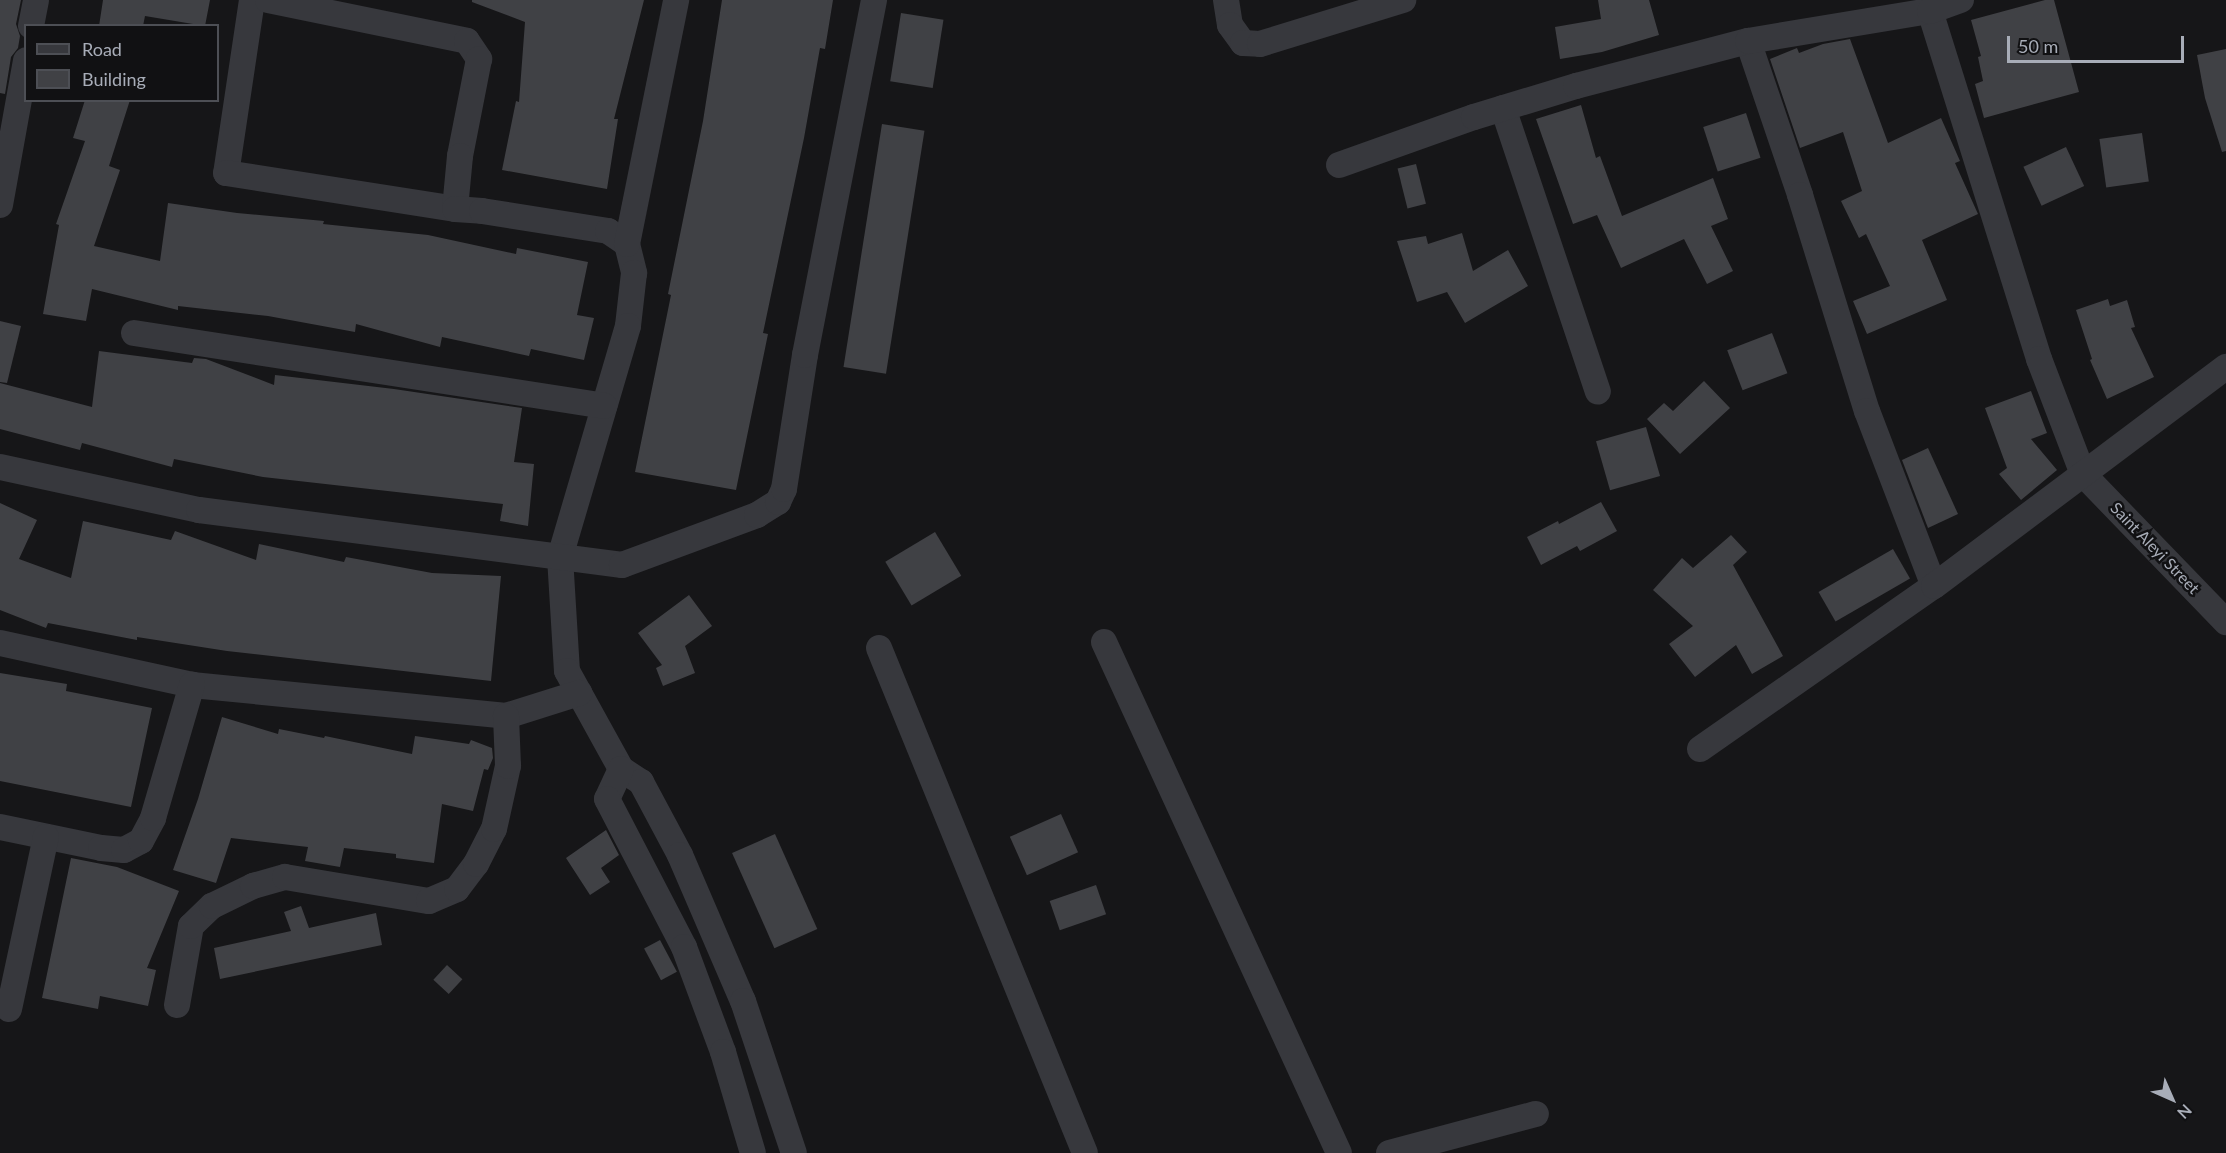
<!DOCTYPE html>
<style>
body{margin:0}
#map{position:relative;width:2226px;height:1153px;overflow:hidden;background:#161618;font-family:Lato,sans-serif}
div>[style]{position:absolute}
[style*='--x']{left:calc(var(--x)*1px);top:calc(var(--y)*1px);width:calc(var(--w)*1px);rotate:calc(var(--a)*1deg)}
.building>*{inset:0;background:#404145;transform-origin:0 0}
.minor>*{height:26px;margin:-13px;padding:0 13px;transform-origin:13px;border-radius:13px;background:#37383d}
span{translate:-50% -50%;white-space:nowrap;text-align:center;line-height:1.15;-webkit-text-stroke:5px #111113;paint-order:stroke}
.street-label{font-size:16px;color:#a8adb8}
.legend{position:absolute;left:24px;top:24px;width:195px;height:78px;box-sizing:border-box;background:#111113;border:2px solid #4d4f55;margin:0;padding:8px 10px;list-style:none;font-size:18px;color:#a8adb8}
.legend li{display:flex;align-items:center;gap:12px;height:30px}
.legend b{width:30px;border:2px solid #4d4f55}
.north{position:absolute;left:2142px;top:1069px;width:60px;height:60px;-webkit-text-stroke:4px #111113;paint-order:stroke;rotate:135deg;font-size:16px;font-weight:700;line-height:24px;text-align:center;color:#a8adb8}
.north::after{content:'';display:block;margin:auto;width:21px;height:27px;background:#a8adb8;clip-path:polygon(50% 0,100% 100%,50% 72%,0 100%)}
.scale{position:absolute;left:2007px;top:36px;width:177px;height:27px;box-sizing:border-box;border:3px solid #a8adb8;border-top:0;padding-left:8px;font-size:18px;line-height:21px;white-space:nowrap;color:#a8adb8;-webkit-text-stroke:4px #111113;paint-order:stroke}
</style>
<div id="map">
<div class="building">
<i style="clip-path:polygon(0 0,21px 0,16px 24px,20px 36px,18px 48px,11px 57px,5px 94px,0 93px)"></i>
<i style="clip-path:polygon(103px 0,210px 0,205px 26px,145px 16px,143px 26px,99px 26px)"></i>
<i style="clip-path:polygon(472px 0,644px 0,614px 119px,618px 119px,607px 189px,502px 170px,516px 101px,519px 102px,525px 22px,472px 2px)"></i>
<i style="clip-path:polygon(722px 0,833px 0,825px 49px,820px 48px,804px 138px,763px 333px,768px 334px,736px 490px,635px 472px,671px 295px,668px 294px,703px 121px)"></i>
<i style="clip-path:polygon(1598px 0,1649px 0,1659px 35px,1602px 52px,1560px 59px,1555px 27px,1601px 19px)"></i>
<i style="clip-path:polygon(2045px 0,2054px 0,2079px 92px,1984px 118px,1975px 84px,1983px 81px,1978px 57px,1981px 56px,1971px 20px)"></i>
<i style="left:901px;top:13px;width:43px;height:69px;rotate:9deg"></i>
<i style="clip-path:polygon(1850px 39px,1888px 143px,1941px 118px,1960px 161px,1955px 163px,1978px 214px,1922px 240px,1947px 300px,1867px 334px,1853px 301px,1890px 286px,1866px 234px,1859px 238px,1841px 201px,1862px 191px,1843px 132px,1800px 148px,1770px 59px,1797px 48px,1799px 53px,1823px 44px)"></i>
<i style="clip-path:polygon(2226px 49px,2226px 151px,2222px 152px,2205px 98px,2197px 55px)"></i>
<i style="clip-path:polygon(85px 100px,130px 100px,109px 166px,120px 170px,94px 246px,160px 261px,168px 203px,237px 213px,324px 221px,323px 224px,428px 235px,516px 254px,517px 248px,588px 262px,577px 315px,594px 318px,584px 360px,531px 349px,529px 356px,442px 337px,440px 347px,356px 324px,355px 332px,268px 316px,178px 306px,178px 310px,92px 289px,86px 321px,43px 314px,59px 225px,56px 224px,85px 141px,73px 138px)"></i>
<i style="clip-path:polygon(1581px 105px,1596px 158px,1600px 156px,1622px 216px,1713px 178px,1728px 219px,1711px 226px,1733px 271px,1707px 284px,1684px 239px,1621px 268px,1597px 215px,1573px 224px,1536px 119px)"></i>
<i style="left:1746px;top:113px;width:47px;height:45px;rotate:72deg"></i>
<i style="left:882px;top:124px;width:43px;height:246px;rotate:9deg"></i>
<i style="left:2142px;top:133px;width:49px;height:43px;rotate:82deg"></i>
<i style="left:2066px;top:147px;width:43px;height:47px;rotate:65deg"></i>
<i style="left:1416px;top:164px;width:41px;height:19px;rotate:76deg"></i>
<i style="clip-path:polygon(1462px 233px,1473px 271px,1508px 250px,1528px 286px,1465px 323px,1447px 292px,1417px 302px,1397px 241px,1426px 236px,1428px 244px)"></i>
<i style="clip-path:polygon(2108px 299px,2110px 306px,2127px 300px,2135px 327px,2131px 328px,2154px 377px,2107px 399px,2090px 360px,2092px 359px,2076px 310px)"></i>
<i style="clip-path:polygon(0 321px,21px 326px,7px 383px,0 382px)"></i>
<i style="left:1772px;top:333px;width:43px;height:48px;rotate:69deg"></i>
<i style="clip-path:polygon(99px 351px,192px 363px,194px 358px,206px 359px,274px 385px,275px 375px,394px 389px,522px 408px,514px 462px,534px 464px,528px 526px,500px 521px,503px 504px,263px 477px,174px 459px,172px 467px,82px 443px,80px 450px,0 429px,0 383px,92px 407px)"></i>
<i style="clip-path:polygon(1704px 381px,1730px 408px,1680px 454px,1647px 419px,1664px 403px,1673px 411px)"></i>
<i style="clip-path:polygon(2031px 391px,2047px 433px,2031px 439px,2057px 470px,2021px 500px,1999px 474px,2007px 468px,1985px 408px)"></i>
<i style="left:1646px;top:427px;width:51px;height:52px;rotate:74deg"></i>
<i style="clip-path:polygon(1928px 448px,1958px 514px,1928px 528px,1902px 460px)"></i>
<i style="clip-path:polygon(1601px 502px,1617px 531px,1580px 551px,1577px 546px,1541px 565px,1527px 537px,1558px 521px,1559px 524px)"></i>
<i style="clip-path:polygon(0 503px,37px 520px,19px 559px,71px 578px,83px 521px,171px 540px,175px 531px,256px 560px,259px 544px,344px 562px,346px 557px,432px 573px,501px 576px,491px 681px,227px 651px,137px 637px,137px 640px,48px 623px,46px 628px,0 610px)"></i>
<i style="left:935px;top:532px;width:51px;height:58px;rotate:59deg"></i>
<i style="clip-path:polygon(1731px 535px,1747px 552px,1733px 565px,1783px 656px,1752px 674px,1736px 645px,1695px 677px,1669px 644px,1693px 626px,1653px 590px,1682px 558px,1693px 568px)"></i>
<i style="left:1893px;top:549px;width:34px;height:86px;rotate:60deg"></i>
<i style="clip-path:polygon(689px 595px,712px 626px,685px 646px,695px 673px,663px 686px,656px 668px,662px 665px,638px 633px)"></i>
<i style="clip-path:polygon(0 673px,67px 684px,66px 691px,152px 708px,131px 807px,0 781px)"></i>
<i style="clip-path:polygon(222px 717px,278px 734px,279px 729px,324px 738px,325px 736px,412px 754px,415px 736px,469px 744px,471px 740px,492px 748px,493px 758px,488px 770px,484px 769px,473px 811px,442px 804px,434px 863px,396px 858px,396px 854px,344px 848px,340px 867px,305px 861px,308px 847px,231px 838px,216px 883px,173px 870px,198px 799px)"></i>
<i style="left:1061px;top:814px;width:42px;height:56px;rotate:66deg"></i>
<i style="clip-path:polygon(606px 830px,619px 855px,601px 868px,610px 882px,590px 895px,566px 858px)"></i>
<i style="left:775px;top:834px;width:104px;height:47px;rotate:66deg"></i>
<i style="clip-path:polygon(71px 858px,117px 867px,179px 891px,147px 968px,156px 970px,148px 1006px,100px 996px,98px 1009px,42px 998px)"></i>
<i style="left:1096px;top:885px;width:31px;height:49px;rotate:71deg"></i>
<i style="clip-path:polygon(301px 906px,309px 928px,376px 913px,382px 945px,220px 979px,214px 948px,291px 931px,284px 912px)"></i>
<i style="left:660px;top:940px;width:36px;height:18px;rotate:62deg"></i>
<i style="left:447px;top:965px;width:21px;height:20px;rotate:43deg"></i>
</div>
<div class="minor">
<i style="--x:252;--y:0;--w:175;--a:98.5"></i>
<i style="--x:226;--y:173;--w:232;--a:8.9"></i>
<i style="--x:268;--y:0;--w:203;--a:11.6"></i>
<i style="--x:467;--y:41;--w:22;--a:56"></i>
<i style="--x:479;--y:59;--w:99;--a:101.1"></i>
<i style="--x:460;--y:156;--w:53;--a:95.4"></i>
<i style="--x:455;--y:209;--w:27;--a:4"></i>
<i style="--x:482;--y:211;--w:128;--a:9"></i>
<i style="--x:608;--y:231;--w:23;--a:34"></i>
<i style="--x:627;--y:244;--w:30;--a:76"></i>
<i style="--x:634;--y:273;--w:53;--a:96.5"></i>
<i style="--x:628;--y:326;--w:241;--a:106.4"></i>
<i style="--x:560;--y:557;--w:114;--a:86.5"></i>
<i style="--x:567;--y:671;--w:112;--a:61.1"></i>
<i style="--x:621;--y:769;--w:24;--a:33"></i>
<i style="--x:641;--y:782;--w:83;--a:61.9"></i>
<i style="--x:680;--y:855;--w:159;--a:66.7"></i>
<i style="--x:743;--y:1001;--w:160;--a:71.5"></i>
<i style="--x:1226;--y:0;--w:25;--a:81"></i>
<i style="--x:1230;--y:25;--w:22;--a:54"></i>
<i style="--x:1243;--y:43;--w:17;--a:3"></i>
<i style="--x:1260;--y:44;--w:150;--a:-17.1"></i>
<i style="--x:1930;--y:11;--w:365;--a:72.6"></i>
<i style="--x:2039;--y:359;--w:123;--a:69.1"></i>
<i style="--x:2083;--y:474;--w:206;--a:46"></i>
<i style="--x:31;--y:26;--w:26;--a:-79"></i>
<i style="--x:1748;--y:41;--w:163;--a:71.3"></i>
<i style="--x:1800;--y:195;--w:226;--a:72.8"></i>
<i style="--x:1867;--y:411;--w:187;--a:69.1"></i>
<i style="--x:1503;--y:108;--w:299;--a:71.5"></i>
<i style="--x:1339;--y:165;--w:143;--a:-19.6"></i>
<i style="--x:1474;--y:117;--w:107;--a:-16.9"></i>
<i style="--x:1576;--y:86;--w:178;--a:-14.7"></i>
<i style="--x:1748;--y:41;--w:184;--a:-9.4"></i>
<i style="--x:1930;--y:11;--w:33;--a:-20"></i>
<i style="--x:0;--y:205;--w:147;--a:-79.8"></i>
<i style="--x:627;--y:244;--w:249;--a:-78.6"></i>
<i style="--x:134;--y:333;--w:476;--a:8.8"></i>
<i style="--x:0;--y:467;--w:204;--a:12.2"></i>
<i style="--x:199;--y:510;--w:427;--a:7.4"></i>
<i style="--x:622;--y:565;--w:144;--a:-20.3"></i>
<i style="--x:757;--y:515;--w:25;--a:-32"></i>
<i style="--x:778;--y:502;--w:14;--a:-65"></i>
<i style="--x:784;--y:489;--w:136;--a:-81.1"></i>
<i style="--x:805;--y:355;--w:362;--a:-79"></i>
<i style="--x:1104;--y:642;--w:562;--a:65.3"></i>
<i style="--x:0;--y:643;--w:197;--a:12.3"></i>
<i style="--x:192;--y:685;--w:316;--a:5.6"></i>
<i style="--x:506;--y:716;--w:77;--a:-17.5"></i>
<i style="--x:879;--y:648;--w:545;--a:67.81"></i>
<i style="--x:1700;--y:749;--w:285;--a:-34.9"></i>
<i style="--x:1934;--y:586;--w:365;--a:-36.9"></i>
<i style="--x:621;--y:769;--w:33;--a:115"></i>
<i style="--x:607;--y:799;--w:167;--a:62.5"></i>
<i style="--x:684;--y:947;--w:112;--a:69.6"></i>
<i style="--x:723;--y:1052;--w:105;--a:73.5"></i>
<i style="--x:0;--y:827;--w:103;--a:11.7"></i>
<i style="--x:101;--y:848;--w:23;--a:5"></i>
<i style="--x:124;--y:850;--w:19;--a:-28"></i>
<i style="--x:141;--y:841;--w:26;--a:-62"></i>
<i style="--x:153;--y:818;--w:139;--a:-73.7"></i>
<i style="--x:177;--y:1005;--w:80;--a:-80"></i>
<i style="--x:191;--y:926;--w:29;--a:-44"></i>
<i style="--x:212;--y:906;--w:46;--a:-26"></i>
<i style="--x:253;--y:886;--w:33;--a:-16"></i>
<i style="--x:285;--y:877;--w:146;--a:9.5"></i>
<i style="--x:429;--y:901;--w:30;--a:-23"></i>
<i style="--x:457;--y:889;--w:31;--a:-53"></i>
<i style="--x:476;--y:864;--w:39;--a:-63"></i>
<i style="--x:494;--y:829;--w:65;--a:-77.5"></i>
<i style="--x:508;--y:766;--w:50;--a:-92.3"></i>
<i style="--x:9;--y:1009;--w:176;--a:-77.9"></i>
<i style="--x:1389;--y:1153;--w:152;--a:-14.9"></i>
</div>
<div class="street-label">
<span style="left:2155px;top:548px;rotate:46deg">Saint Aleyi Street</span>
</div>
<ul class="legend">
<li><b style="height:8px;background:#37383d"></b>Road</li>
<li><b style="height:16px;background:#404145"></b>Building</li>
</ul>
<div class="north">N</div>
<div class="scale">50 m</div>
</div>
